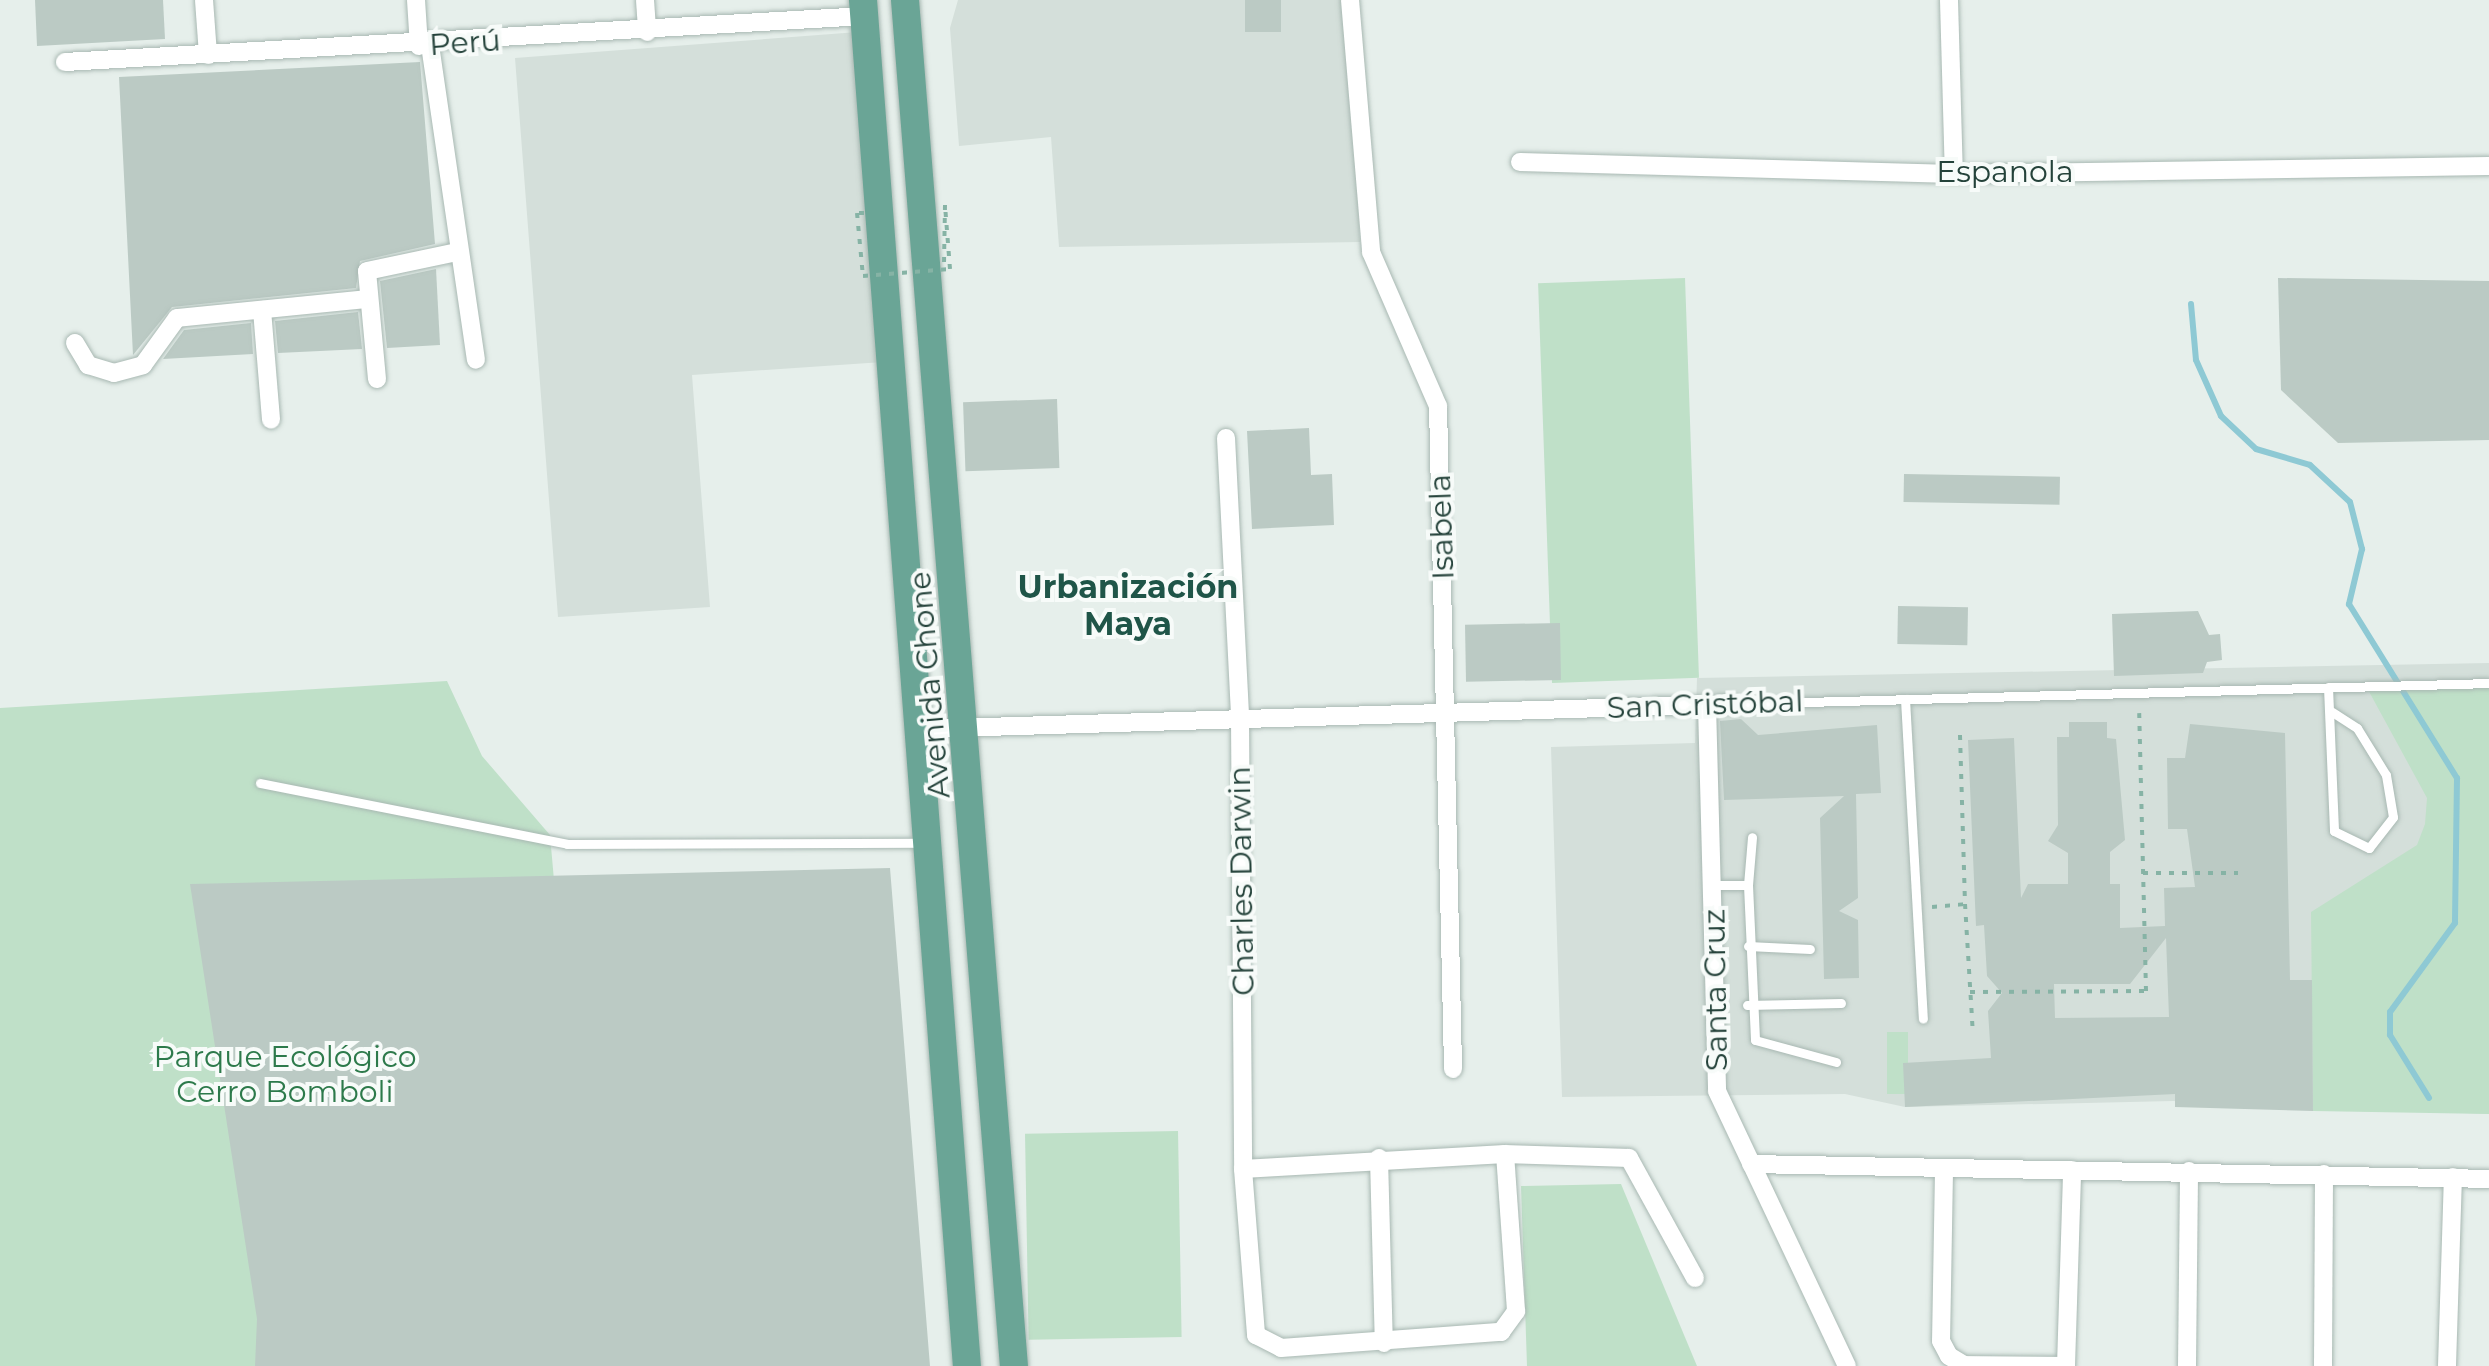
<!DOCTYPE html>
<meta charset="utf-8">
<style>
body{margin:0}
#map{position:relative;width:2489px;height:1366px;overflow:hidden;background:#e6efeb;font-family:Montserrat,sans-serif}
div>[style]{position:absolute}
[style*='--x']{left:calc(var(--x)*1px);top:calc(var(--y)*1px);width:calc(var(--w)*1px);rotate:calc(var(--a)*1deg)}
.built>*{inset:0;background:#d4dfda}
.green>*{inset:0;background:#bfe0c8;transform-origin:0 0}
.stream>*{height:6px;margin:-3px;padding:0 3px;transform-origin:3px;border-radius:3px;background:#8ec9d4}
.building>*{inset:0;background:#bbcac4;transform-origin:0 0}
.path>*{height:4px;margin-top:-2px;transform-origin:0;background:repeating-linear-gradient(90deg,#86b3a5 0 5px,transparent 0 13px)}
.roads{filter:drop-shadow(0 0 2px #a8b8b2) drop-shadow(0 0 2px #a8b8b2)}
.lane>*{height:9px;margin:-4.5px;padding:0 4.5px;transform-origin:4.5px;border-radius:4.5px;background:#fff}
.street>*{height:18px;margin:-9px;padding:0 9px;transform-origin:9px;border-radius:9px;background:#fff}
.primary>*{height:28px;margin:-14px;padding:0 14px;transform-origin:14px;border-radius:14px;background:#6aa596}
.path-bridge>*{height:4px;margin-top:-2px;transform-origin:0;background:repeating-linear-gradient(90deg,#86b3a5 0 5px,transparent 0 13px)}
span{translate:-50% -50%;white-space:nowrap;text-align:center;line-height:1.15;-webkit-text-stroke:8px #f7fbf9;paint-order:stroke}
.street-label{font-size:30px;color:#24423a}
.park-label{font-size:30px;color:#2d7a4b}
.neighbourhood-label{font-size:32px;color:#1f5548;font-weight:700}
</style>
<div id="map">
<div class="built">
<i style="clip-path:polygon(958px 0,1346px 0,1360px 242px,1059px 247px,1051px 137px,959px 146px,950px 28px)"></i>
<i style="clip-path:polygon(858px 32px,883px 362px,692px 375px,710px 607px,558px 617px,515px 58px)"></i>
<i style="clip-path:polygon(2489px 663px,2489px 1114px,2173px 1101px,1905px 1107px,1845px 1094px,1562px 1097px,1551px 747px,1695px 743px,1697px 678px)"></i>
</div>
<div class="green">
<i style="left:1685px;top:278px;width:400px;height:147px;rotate:88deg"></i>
<i style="clip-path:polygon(447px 681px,482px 756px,550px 835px,597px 1366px,0 1366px,0 708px)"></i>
<i style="clip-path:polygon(2489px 683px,2489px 1114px,2313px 1111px,2311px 912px,2417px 845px,2425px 824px,2427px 798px,2366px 686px)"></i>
<i style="left:1887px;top:1032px;width:21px;height:62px"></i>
<i style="left:1178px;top:1131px;width:206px;height:153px;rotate:89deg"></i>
<i style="clip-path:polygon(1621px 1184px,1697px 1366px,1527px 1366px,1521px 1186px)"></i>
</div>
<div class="stream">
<i style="--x:2191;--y:304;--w:56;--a:84.9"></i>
<i style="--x:2196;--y:360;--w:61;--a:65.9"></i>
<i style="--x:2221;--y:416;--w:48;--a:43.3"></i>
<i style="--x:2256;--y:449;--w:56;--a:16.5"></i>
<i style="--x:2310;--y:465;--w:54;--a:42.8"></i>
<i style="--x:2350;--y:502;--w:49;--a:75.7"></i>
<i style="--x:2362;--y:549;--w:57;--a:103.3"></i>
<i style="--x:2349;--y:604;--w:205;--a:58.2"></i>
<i style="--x:2457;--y:778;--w:145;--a:90.8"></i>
<i style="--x:2455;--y:923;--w:110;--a:126.1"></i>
<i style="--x:2390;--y:1012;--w:23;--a:90"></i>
<i style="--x:2390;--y:1035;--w:74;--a:58.2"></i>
</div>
<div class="building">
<i style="clip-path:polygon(35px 0,163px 0,165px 39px,37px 46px)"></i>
<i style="left:1245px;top:0;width:36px;height:32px"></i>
<i style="clip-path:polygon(420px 62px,435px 244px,360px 261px,356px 288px,172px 307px,133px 355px,119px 77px)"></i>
<i style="clip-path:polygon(436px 269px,440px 345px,387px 348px,380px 281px)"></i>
<i style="clip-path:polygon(2278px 278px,2489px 281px,2489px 440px,2338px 443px,2281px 390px)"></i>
<i style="clip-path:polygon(358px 312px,362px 349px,278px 353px,275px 321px)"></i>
<i style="clip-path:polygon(251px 323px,253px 354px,163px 359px,184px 330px)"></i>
<i style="left:1057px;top:399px;width:69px;height:94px;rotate:88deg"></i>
<i style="clip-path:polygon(1309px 428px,1311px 475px,1332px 474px,1334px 525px,1252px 529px,1247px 431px)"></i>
<i style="left:1904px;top:474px;width:156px;height:28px;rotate:1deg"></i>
<i style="left:1898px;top:606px;width:70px;height:38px;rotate:1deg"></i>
<i style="clip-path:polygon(2198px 611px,2209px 635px,2220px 634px,2222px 660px,2207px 662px,2203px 673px,2114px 676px,2112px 614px)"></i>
<i style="left:1560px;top:623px;width:57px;height:95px;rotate:89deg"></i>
<i style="clip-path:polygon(1741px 719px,1758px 735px,1877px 725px,1881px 793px,1856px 794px,1858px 898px,1839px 911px,1858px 920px,1859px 978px,1824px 979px,1820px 818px,1844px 796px,1724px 800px,1720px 721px)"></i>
<i style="clip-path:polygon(evenodd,2069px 722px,2107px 722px,2107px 738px,2116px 739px,2125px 840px,2110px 852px,2110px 884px,2120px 884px,2120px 928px,2165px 926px,2164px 888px,2195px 887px,2187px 829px,2168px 829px,2167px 758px,2185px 758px,2190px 724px,2285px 733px,2290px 980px,2312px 980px,2313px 1111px,2175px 1107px,2175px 1094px,1905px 1107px,1903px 1063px,1991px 1058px,1988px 1011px,2002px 993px,1987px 976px,1984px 925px,1976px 926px,1968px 740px,2014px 738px,2021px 898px,2028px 884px,2068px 884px,2068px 853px,2048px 841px,2058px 825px,2057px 737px,2069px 737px,2069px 722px,2166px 938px,2169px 1017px,2055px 1018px,2054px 984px,2130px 984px,2166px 938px)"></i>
<i style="clip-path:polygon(890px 868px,930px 1366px,255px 1366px,257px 1319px,190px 884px)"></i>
</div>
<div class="path">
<i style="--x:1960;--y:735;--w:169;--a:88.3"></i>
<i style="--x:2143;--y:873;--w:95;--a:0"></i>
<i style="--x:1932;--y:907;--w:33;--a:-5"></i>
<i style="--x:1965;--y:904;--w:130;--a:86.5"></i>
<i style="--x:1970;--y:992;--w:176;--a:-0.3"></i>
<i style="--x:2146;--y:991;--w:278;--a:-91.4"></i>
</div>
<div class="roads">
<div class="lane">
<i style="--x:2328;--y:687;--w:144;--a:87.6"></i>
<i style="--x:2334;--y:831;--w:39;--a:26"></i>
<i style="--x:2369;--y:848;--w:39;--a:-52"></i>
<i style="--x:2393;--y:817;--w:43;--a:-99.5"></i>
<i style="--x:2386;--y:775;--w:55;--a:-121.7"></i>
<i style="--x:2357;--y:728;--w:30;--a:-147"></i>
<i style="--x:1905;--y:699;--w:320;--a:86.8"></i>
<i style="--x:1734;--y:704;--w:755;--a:-1.59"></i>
<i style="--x:260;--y:783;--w:313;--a:11.2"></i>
<i style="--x:567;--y:844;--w:355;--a:-0.2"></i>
<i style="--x:1715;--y:885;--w:33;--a:0"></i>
<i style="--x:1748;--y:885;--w:155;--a:87.4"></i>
<i style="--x:1755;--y:1040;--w:84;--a:15.2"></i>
<i style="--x:1748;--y:885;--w:48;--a:-85.2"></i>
<i style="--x:1748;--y:946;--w:62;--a:2.8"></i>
<i style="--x:1747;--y:1005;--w:94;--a:-1.2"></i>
</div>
<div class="street">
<i style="--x:204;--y:0;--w:55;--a:85.8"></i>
<i style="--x:416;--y:0;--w:46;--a:86.3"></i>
<i style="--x:645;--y:0;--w:32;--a:86"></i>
<i style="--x:1350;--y:0;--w:253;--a:85.2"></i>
<i style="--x:1371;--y:252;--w:168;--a:66.5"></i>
<i style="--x:1438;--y:406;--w:663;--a:88.7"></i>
<i style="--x:1949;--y:0;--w:174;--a:88.4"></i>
<i style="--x:430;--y:45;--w:318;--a:81.7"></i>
<i style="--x:65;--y:62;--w:800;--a:-3.29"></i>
<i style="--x:1520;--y:162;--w:434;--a:1.6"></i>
<i style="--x:1954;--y:174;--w:535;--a:-0.86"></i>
<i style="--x:262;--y:310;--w:110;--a:85.3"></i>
<i style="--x:75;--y:343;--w:26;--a:59"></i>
<i style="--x:88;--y:365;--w:27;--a:17"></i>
<i style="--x:114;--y:373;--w:30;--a:-15"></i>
<i style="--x:143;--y:365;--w:58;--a:-54.1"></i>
<i style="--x:177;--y:318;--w:191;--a:-5.7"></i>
<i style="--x:377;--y:379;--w:108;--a:-95.3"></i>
<i style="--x:367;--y:271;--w:92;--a:-11.9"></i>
<i style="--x:1226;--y:438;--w:280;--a:87.1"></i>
<i style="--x:1240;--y:718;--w:451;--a:89.6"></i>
<i style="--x:1243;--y:1169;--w:167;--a:85.5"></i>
<i style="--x:1256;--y:1335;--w:28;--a:27"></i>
<i style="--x:1281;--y:1348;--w:221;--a:-4.2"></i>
<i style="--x:1501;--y:1332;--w:26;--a:-54"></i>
<i style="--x:1516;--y:1311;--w:157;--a:-94"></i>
<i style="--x:1505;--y:1154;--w:124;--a:1.8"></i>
<i style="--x:1629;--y:1158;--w:137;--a:61.2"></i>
<i style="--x:1707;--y:705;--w:386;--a:88.5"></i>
<i style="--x:1717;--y:1091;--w:304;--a:64.7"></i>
<i style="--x:920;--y:729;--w:814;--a:-1.76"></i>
<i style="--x:1379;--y:1158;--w:185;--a:88.5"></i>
<i style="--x:1751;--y:1164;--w:738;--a:1.16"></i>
<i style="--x:1243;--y:1169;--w:262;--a:-3.3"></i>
<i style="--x:1944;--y:1171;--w:170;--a:91"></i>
<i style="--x:1941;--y:1341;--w:17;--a:62"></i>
<i style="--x:1949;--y:1356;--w:17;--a:31"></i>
<i style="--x:1964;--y:1365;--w:94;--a:0.6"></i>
<i style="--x:2066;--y:1366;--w:196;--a:-88.2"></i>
<i style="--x:2187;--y:1366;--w:195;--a:-89.4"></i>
<i style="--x:2323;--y:1366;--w:192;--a:-89.7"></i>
<i style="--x:2447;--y:1366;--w:189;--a:-88.2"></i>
</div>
<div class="primary">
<i style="--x:863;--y:0;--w:1370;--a:85.65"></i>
<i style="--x:905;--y:0;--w:1370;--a:85.44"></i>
</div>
</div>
<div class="path-bridge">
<i style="--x:864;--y:213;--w:7;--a:180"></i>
<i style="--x:857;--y:213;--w:63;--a:84.6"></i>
<i style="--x:863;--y:276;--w:87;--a:-4.6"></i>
<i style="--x:950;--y:269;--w:64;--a:-94.5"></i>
<i style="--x:945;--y:205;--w:59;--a:91"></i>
</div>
<div class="street-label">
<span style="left:465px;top:43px;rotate:-4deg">Perú</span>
<span style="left:2005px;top:172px">Espanola</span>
<span style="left:1442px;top:527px;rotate:-92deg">Isabela</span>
<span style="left:930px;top:685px;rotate:-95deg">Avenida Chone</span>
<span style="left:1705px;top:705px;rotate:-2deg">San Cristóbal</span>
<span style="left:1242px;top:881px;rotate:-91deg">Charles Darwin</span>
<span style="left:1716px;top:990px;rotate:-91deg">Santa Cruz</span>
</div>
<div class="park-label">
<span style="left:285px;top:1074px">Parque Ecológico<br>Cerro Bomboli</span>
</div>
<div class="neighbourhood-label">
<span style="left:1128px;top:606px">Urbanización<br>Maya</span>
</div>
</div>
